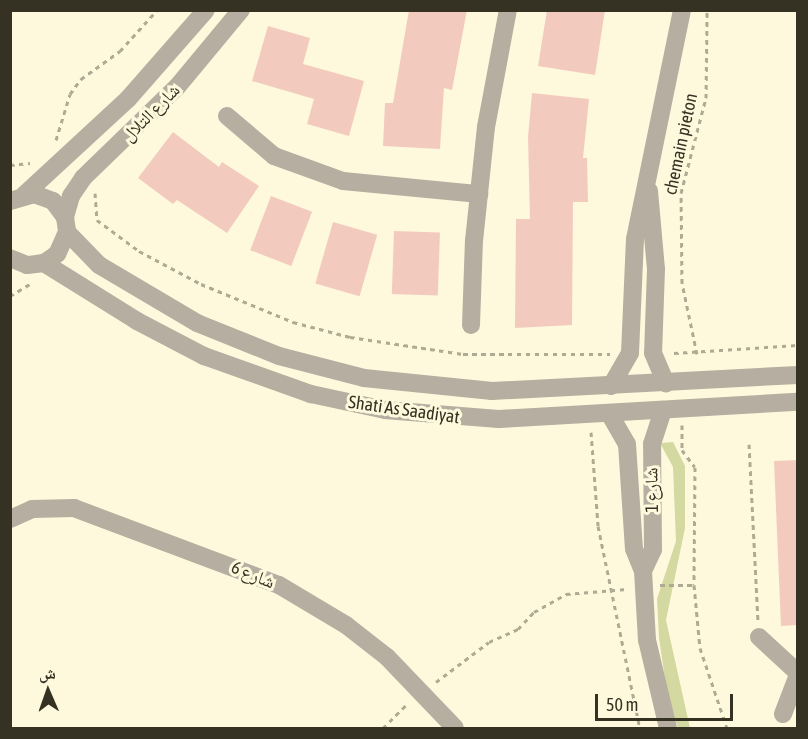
<!DOCTYPE html>
<meta charset="utf-8">
<style>
body{margin:0}
#map{position:relative;width:808px;height:739px;overflow:hidden;background:#fef9dc;font-family:"Asap Condensed","Noto Naskh Arabic",sans-serif}
div>[style]{position:absolute}
[style*='--x']{left:calc(var(--x)*1px);top:calc(var(--y)*1px);width:calc(var(--w)*1px);rotate:calc(var(--a)*1deg)}
.green>*{inset:0;background:#d3d9a1}
.building>*{inset:0;background:#f3cbbe;transform-origin:0 0}
.path>*{height:3px;margin-top:-1.5px;transform-origin:0;background:repeating-linear-gradient(90deg,#aeaa93 0 4.5px,transparent 0 9px)}
.minor>*{height:18px;margin:-9px;padding:0 9px;transform-origin:9px;border-radius:9px;background:#b6aea0}
span{translate:-50% -50%;white-space:nowrap;text-align:center;line-height:1.15;-webkit-text-stroke:6px #fef9dc;paint-order:stroke}
.street-label{font-size:18px;color:#353224}
.frame{position:absolute;inset:0;border:12px solid #353224;pointer-events:none}
.north{position:absolute;left:18px;top:661px;width:60px;height:60px;-webkit-text-stroke:4px #fef9dc;paint-order:stroke;rotate:358deg;font-size:16px;font-weight:700;line-height:24px;text-align:center;color:#353224}
.north::after{content:'';display:block;margin:auto;width:21px;height:27px;background:#353224;clip-path:polygon(50% 0,100% 100%,50% 72%,0 100%)}
.scale{position:absolute;left:595px;top:694px;width:138px;height:27px;box-sizing:border-box;border:3px solid #353224;border-top:0;padding-left:8px;font-size:18px;line-height:21px;white-space:nowrap;color:#353224;-webkit-text-stroke:4px #fef9dc;paint-order:stroke}
</style>
<div id="map">
<div class="green">
<i style="clip-path:polygon(673px 442px,685px 466px,685px 528px,666px 620px,690px 728px,678px 728px,668px 700px,659px 638px,657px 599px,676px 541px,673px 467px,660px 443px)"></i>
</div>
<div class="building">
<i style="clip-path:polygon(409px 10px,467px 10px,452px 90px,444px 88px,440px 149px,383px 146px,385px 103px,393px 103px)"></i>
<i style="clip-path:polygon(547px 10px,605px 10px,595px 75px,538px 66px)"></i>
<i style="clip-path:polygon(268px 26px,310px 38px,303px 64px,364px 81px,349px 136px,307px 124px,314px 99px,252px 81px)"></i>
<i style="clip-path:polygon(532px 93px,589px 99px,583px 158px,587px 158px,588px 202px,573px 202px,572px 325px,515px 328px,516px 219px,530px 219px,528px 137px)"></i>
<i style="clip-path:polygon(173px 132px,219px 167px,222px 162px,259px 186px,227px 233px,177px 200px,173px 204px,138px 178px)"></i>
<i style="left:271px;top:196px;width:44px;height:58px;rotate:21deg"></i>
<i style="left:333px;top:222px;width:46px;height:64px;rotate:16deg"></i>
<i style="left:394px;top:231px;width:46px;height:63px;rotate:2deg"></i>
<i style="clip-path:polygon(798px 460px,798px 625px,781px 626px,774px 461px)"></i>
</div>
<div class="path">
<i style="--x:56;--y:140;--w:48;--a:-73.1"></i>
<i style="--x:70;--y:94;--w:19;--a:-54"></i>
<i style="--x:81;--y:79;--w:48;--a:-35.7"></i>
<i style="--x:120;--y:51;--w:55;--a:-47.9"></i>
<i style="--x:10;--y:165;--w:20;--a:-6"></i>
<i style="--x:95;--y:193;--w:27;--a:86"></i>
<i style="--x:97;--y:220;--w:52;--a:36.4"></i>
<i style="--x:139;--y:251;--w:70;--a:28"></i>
<i style="--x:201;--y:284;--w:100;--a:22.4"></i>
<i style="--x:293;--y:322;--w:59;--a:14.7"></i>
<i style="--x:350;--y:337;--w:114;--a:8.6"></i>
<i style="--x:463;--y:354;--w:147;--a:0"></i>
<i style="--x:10;--y:296;--w:23;--a:-31"></i>
<i style="--x:674;--y:353;--w:124;--a:-3.7"></i>
<i style="--x:697;--y:354;--w:73;--a:-101.9"></i>
<i style="--x:682;--y:283;--w:90;--a:-90.6"></i>
<i style="--x:681;--y:193;--w:98;--a:-75.3"></i>
<i style="--x:706;--y:98;--w:88;--a:-89.3"></i>
<i style="--x:682;--y:425;--w:25;--a:90"></i>
<i style="--x:682;--y:450;--w:21;--a:53"></i>
<i style="--x:695;--y:467;--w:118;--a:90.5"></i>
<i style="--x:694;--y:585;--w:63;--a:84.6"></i>
<i style="--x:700;--y:648;--w:84;--a:71.4"></i>
<i style="--x:591;--y:432;--w:94;--a:85.7"></i>
<i style="--x:598;--y:526;--w:206;--a:78.3"></i>
<i style="--x:749;--y:444;--w:176;--a:87.1"></i>
<i style="--x:660;--y:585;--w:34;--a:0"></i>
<i style="--x:436;--y:682;--w:66;--a:-37"></i>
<i style="--x:489;--y:642;--w:32;--a:-24"></i>
<i style="--x:518;--y:629;--w:23;--a:-47"></i>
<i style="--x:534;--y:612;--w:37;--a:-29"></i>
<i style="--x:566;--y:594;--w:61;--a:-4.7"></i>
<i style="--x:383;--y:728;--w:34;--a:-45"></i>
</div>
<div class="minor">
<i style="--x:227;--y:116;--w:62;--a:40.4"></i>
<i style="--x:274;--y:156;--w:73;--a:19.9"></i>
<i style="--x:343;--y:181;--w:137;--a:5.5"></i>
<i style="--x:649;--y:191;--w:78;--a:84.9"></i>
<i style="--x:656;--y:269;--w:84;--a:92"></i>
<i style="--x:653;--y:353;--w:33;--a:67"></i>
<i style="--x:24;--y:195;--w:142;--a:-42.7"></i>
<i style="--x:128;--y:99;--w:118;--a:-48.8"></i>
<i style="--x:10;--y:201;--w:25;--a:-16"></i>
<i style="--x:34;--y:194;--w:20;--a:20"></i>
<i style="--x:53;--y:201;--w:20;--a:53"></i>
<i style="--x:65;--y:217;--w:15;--a:82"></i>
<i style="--x:67;--y:232;--w:24;--a:114"></i>
<i style="--x:57;--y:254;--w:16;--a:145"></i>
<i style="--x:44;--y:263;--w:17;--a:173"></i>
<i style="--x:27;--y:265;--w:18;--a:-158"></i>
<i style="--x:65;--y:217;--w:22;--a:-74"></i>
<i style="--x:71;--y:196;--w:22;--a:-56"></i>
<i style="--x:83;--y:178;--w:131;--a:-44.1"></i>
<i style="--x:177;--y:87;--w:100;--a:-50.3"></i>
<i style="--x:67;--y:232;--w:46;--a:45.9"></i>
<i style="--x:99;--y:265;--w:114;--a:30.6"></i>
<i style="--x:197;--y:323;--w:88;--a:21.9"></i>
<i style="--x:279;--y:356;--w:88;--a:14.5"></i>
<i style="--x:364;--y:378;--w:129;--a:5.8"></i>
<i style="--x:492;--y:391;--w:306;--a:-3"></i>
<i style="--x:44;--y:263;--w:110;--a:31.9"></i>
<i style="--x:137;--y:321;--w:76;--a:27.6"></i>
<i style="--x:204;--y:356;--w:114;--a:19.6"></i>
<i style="--x:311;--y:394;--w:76;--a:12.2"></i>
<i style="--x:385;--y:410;--w:114;--a:4.5"></i>
<i style="--x:499;--y:419;--w:299;--a:-3.3"></i>
<i style="--x:471;--y:325;--w:84;--a:-88"></i>
<i style="--x:474;--y:241;--w:115;--a:-84"></i>
<i style="--x:486;--y:127;--w:119;--a:-79.4"></i>
<i style="--x:611;--y:386;--w:38;--a:-60"></i>
<i style="--x:630;--y:353;--w:114;--a:-87.5"></i>
<i style="--x:635;--y:239;--w:234;--a:-78.4"></i>
<i style="--x:609;--y:413;--w:36;--a:60"></i>
<i style="--x:627;--y:444;--w:105;--a:86.2"></i>
<i style="--x:634;--y:549;--w:24;--a:68"></i>
<i style="--x:643;--y:571;--w:69;--a:86.7"></i>
<i style="--x:647;--y:640;--w:90;--a:76.6"></i>
<i style="--x:10;--y:519;--w:24;--a:-24"></i>
<i style="--x:32;--y:509;--w:42;--a:-1.4"></i>
<i style="--x:74;--y:508;--w:219;--a:20.6"></i>
<i style="--x:279;--y:585;--w:78;--a:30.8"></i>
<i style="--x:346;--y:625;--w:52;--a:38"></i>
<i style="--x:387;--y:657;--w:98;--a:46.2"></i>
<i style="--x:643;--y:571;--w:23;--a:-65"></i>
<i style="--x:653;--y:550;--w:106;--a:-90.5"></i>
<i style="--x:652;--y:444;--w:36;--a:-72"></i>
<i style="--x:759;--y:637;--w:53;--a:42.7"></i>
<i style="--x:783;--y:714;--w:42;--a:-69"></i>
</div>
<div class="street-label">
<span style="left:151px;top:113px;rotate:-45deg">شارع التلال</span>
<span style="left:681px;top:144px;rotate:-78deg">chemain pieton</span>
<span style="left:404px;top:410px;rotate:8deg">Shati As Saadiyat</span>
<span style="left:652px;top:490px;rotate:-91deg">شارع 1</span>
<span style="left:253px;top:575px;rotate:22deg">شارع 6</span>
</div>
<div class="frame"></div>
<div class="north">ش</div>
<div class="scale">50 m</div>
</div>
